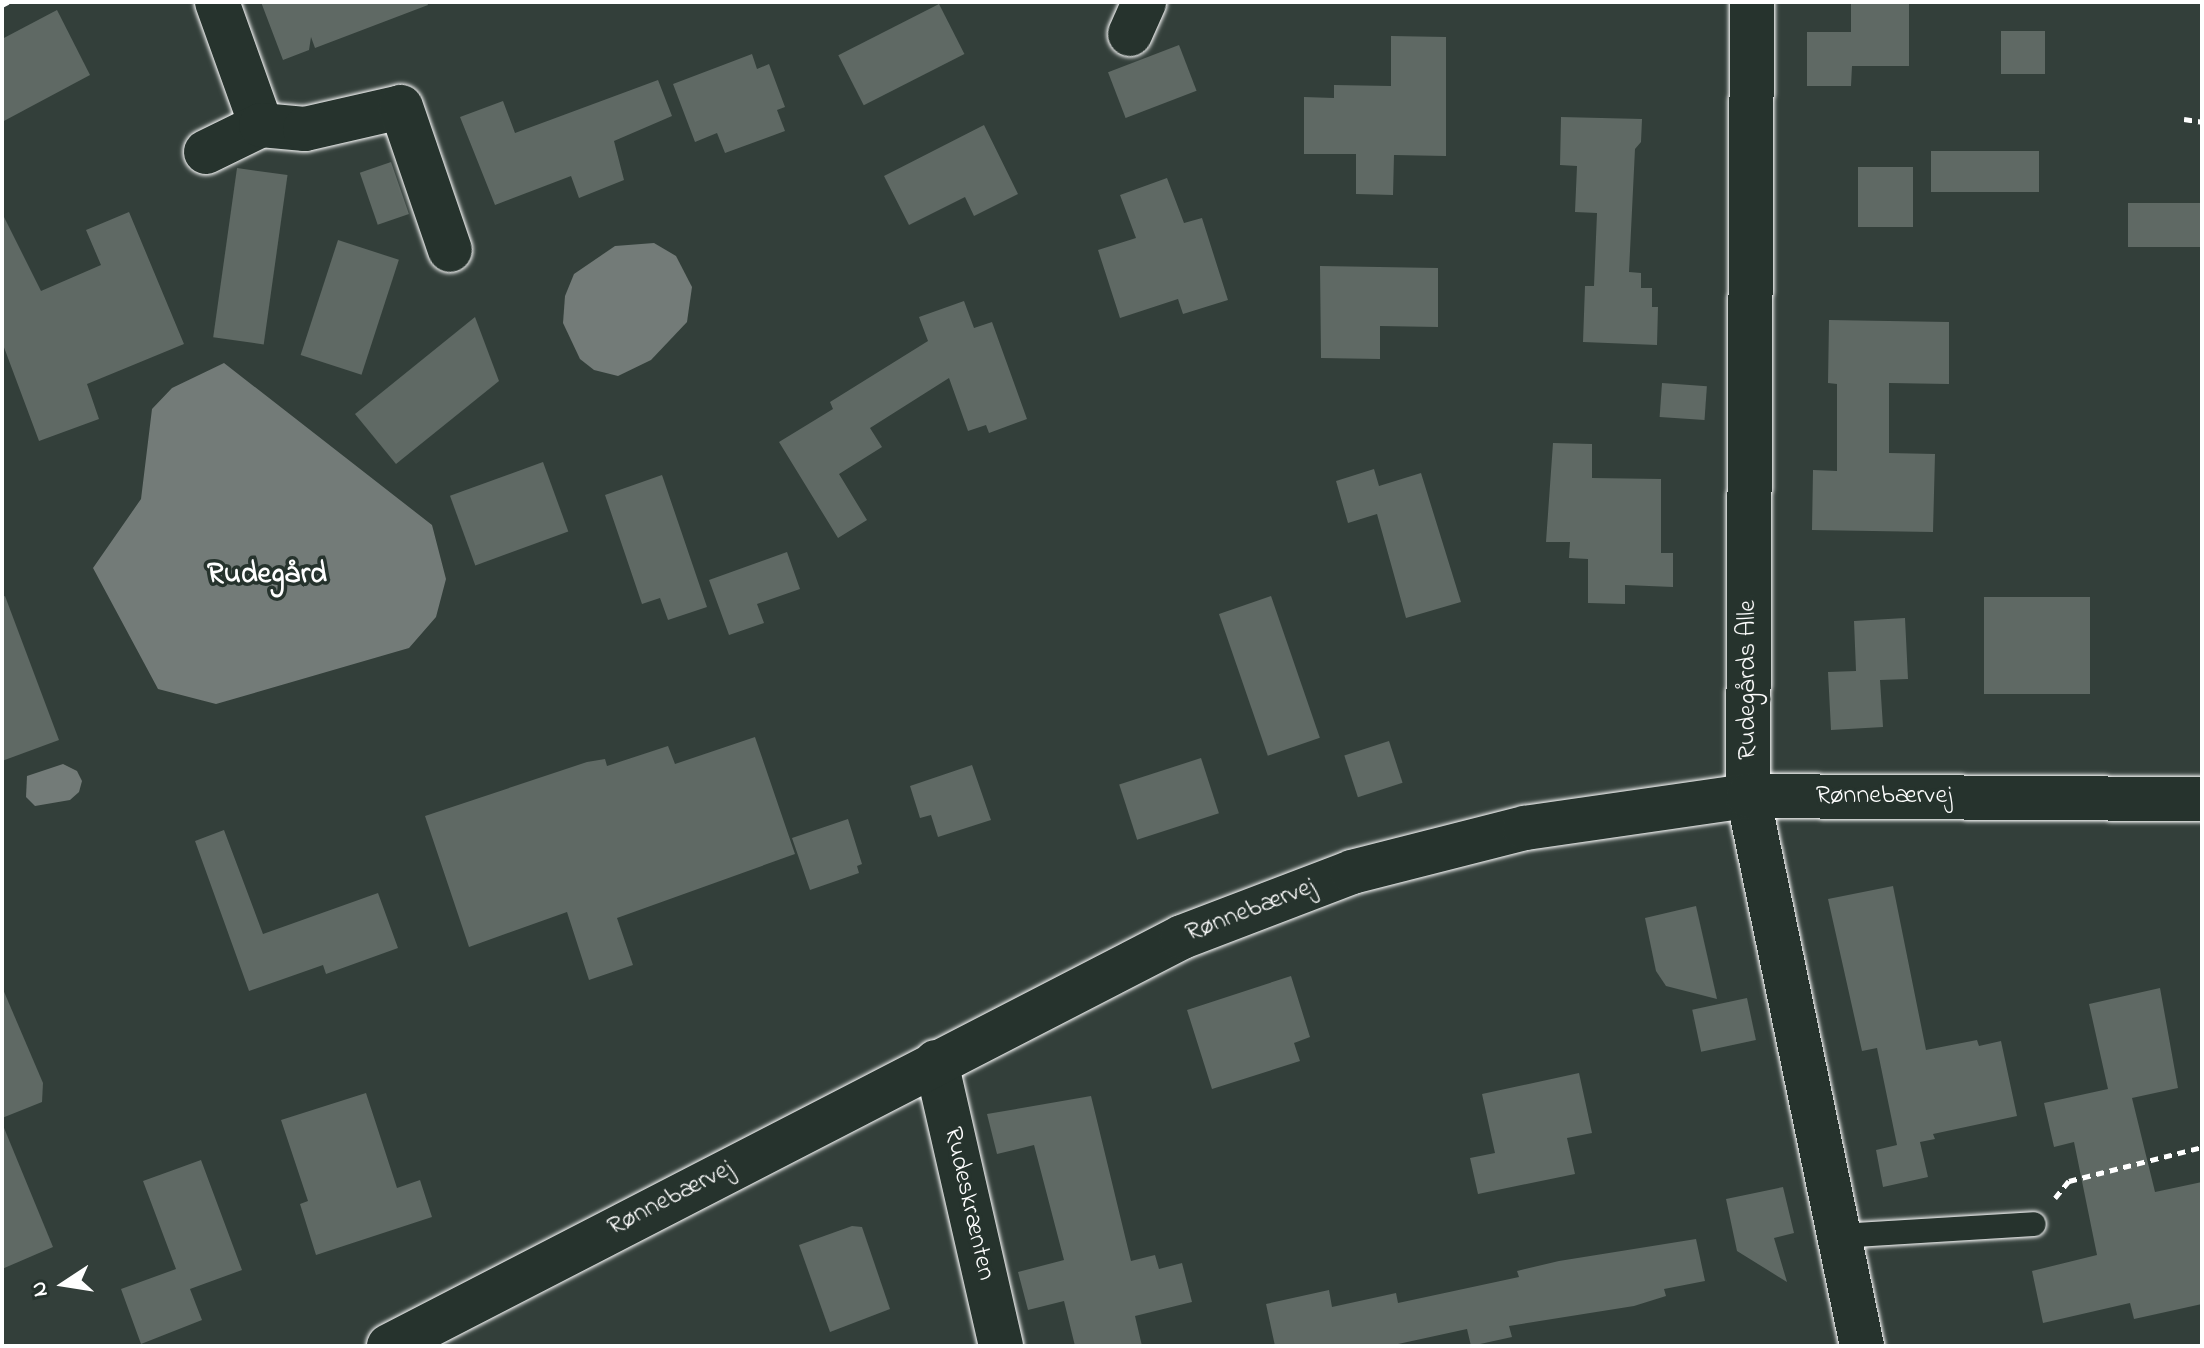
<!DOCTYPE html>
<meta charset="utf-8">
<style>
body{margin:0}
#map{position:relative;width:2204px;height:1348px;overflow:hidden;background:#333f3a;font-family:"Indie Flower",sans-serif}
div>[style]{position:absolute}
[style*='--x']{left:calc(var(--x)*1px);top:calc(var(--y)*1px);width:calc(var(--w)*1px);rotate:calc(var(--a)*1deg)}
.water>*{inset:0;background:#737b78}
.building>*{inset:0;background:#5f6964;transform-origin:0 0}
.path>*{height:5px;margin-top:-2.5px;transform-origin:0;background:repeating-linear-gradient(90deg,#fff 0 8px,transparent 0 14px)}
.roads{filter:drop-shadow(0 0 2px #fff) drop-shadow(0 0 2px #fff)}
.lane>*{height:24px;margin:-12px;padding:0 12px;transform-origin:12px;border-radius:12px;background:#26332d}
.street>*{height:44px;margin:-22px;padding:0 22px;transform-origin:22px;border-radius:22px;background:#26332d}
span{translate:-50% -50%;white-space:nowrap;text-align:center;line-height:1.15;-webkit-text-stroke:7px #26332d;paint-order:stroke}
.street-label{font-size:26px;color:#fff}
.quarter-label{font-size:30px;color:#fff;font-weight:700}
.frame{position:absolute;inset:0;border:4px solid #fff;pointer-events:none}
.north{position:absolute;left:24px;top:1244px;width:80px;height:80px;-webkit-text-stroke:6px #26332d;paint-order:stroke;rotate:258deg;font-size:22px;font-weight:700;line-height:32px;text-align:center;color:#fff}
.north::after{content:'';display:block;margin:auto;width:28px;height:36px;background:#fff;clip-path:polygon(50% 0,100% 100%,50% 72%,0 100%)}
</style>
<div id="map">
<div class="water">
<i style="clip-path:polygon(654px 243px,676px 256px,692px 287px,687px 322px,651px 360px,618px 376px,594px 370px,580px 359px,563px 323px,565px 296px,574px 274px,615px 246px)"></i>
<i style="clip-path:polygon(224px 363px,432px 525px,446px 579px,436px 617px,409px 648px,216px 704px,158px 689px,93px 568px,141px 499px,152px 409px,172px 388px)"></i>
<i style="clip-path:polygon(63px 764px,77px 771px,82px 781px,79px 792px,70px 800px,35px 806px,26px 797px,27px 776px)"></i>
</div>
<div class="building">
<i style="clip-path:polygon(261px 2px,427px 2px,428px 5px,315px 48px,311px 37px,309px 50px,283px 60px)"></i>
<i style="clip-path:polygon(1851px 2px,1909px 2px,1909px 66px,1852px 66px,1851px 86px,1807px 86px,1807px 32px,1851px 32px)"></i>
<i style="left:939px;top:4px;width:56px;height:113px;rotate:63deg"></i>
<i style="clip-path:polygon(57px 10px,90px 75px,2px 122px,2px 39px)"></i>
<i style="left:2001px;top:31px;width:44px;height:43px"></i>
<i style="clip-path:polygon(1391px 36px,1446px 37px,1446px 156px,1394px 155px,1393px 195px,1356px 194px,1356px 154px,1304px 154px,1304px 97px,1334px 98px,1334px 85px,1391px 86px)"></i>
<i style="left:1179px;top:45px;width:49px;height:76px;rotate:69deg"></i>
<i style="clip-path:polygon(752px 54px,757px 69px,769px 64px,785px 107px,777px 110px,785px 131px,725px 153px,717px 133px,695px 142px,673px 84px)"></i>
<i style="clip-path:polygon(658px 80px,672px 116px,614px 141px,624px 180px,579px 198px,571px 176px,495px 205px,460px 117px,503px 101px,515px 133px)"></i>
<i style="clip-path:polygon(1561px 117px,1642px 119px,1641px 142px,1635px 149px,1629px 272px,1641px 273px,1641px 288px,1652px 288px,1652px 307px,1658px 307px,1657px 345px,1583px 342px,1585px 286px,1594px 286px,1597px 213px,1575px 212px,1577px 166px,1560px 165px)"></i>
<i style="clip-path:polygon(984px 125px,1018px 194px,974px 216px,965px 197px,909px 225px,884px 176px)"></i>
<i style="left:2039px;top:151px;width:41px;height:108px;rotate:90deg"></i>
<i style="left:391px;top:162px;width:55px;height:33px;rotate:71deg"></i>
<i style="left:1858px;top:167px;width:55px;height:60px"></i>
<i style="left:237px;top:168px;width:51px;height:171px;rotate:8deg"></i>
<i style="clip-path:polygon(1167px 178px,1184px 223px,1202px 218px,1228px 300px,1183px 314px,1178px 299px,1120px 318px,1098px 250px,1136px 238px,1120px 195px)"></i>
<i style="left:2128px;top:203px;width:74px;height:44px"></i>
<i style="clip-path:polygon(129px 212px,184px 344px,87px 384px,99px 419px,39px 441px,2px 342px,2px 213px,41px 291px,101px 265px,86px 230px)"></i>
<i style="left:338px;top:240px;width:64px;height:121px;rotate:18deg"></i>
<i style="clip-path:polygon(1320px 266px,1438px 268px,1438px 327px,1380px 326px,1380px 359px,1321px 358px)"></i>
<i style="clip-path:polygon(964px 301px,974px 328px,992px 322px,1027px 419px,989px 433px,986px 425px,968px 431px,949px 378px,870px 428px,882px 447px,839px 474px,867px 520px,838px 538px,779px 442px,833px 409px,830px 402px,928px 341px,919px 317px)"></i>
<i style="clip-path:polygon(475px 317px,499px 381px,396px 464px,355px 414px)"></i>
<i style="clip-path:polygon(1829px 320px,1949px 322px,1949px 384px,1889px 383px,1889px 453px,1935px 454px,1933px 532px,1812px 530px,1813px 470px,1837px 471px,1837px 384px,1828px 383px)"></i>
<i style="left:1662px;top:383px;width:45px;height:34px;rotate:4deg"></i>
<i style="clip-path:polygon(1553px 443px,1592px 444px,1592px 478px,1661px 479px,1661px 553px,1673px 553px,1673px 587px,1625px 585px,1625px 604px,1588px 603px,1588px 559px,1569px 558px,1570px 542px,1546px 542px)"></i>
<i style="left:543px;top:462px;width:74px;height:99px;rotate:70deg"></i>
<i style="clip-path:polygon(1374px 469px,1379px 486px,1421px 473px,1461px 602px,1406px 618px,1377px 514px,1348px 523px,1336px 481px)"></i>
<i style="clip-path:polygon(662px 475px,707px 607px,668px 620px,660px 598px,642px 604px,605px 495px)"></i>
<i style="clip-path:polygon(787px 552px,800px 589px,757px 604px,764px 623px,729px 635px,709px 580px)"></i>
<i style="clip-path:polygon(5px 596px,59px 740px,2px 761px,2px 597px)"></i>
<i style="left:1271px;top:596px;width:150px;height:55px;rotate:71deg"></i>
<i style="left:2090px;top:597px;width:97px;height:106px;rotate:90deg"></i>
<i style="clip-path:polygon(1905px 618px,1908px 679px,1880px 680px,1883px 727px,1831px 730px,1828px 672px,1856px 671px,1854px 621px)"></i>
<i style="clip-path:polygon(755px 737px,795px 854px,617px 918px,633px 965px,589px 980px,567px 912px,469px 947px,425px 816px,587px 762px,605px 759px,607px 766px,668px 746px,675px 764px)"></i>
<i style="left:1389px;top:741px;width:44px;height:47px;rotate:72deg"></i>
<i style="left:1201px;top:758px;width:58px;height:86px;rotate:72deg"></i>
<i style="clip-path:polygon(972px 765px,991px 820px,938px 837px,931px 815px,920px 818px,910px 786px)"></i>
<i style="clip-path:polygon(848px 819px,862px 864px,857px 866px,859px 873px,810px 890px,792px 838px)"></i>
<i style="clip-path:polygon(224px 830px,263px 934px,378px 893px,398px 948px,326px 974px,323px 965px,249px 991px,195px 841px)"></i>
<i style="clip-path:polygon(1893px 886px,1926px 1050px,1977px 1040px,1979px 1046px,2001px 1041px,2017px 1116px,1933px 1134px,1935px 1139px,1920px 1142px,1928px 1177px,1883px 1187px,1876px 1150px,1897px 1145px,1877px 1048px,1862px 1051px,1828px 899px)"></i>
<i style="clip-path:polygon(1696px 906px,1717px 999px,1666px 986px,1656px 971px,1645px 918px)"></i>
<i style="clip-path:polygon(1291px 976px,1310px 1037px,1294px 1043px,1300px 1061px,1212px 1089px,1187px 1010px)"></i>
<i style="clip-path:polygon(2px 987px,43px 1083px,42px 1102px,2px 1118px)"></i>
<i style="clip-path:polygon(2160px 988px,2178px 1088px,2132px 1098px,2155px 1192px,2202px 1182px,2202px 1304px,2134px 1319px,2130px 1303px,2043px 1323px,2032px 1271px,2097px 1255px,2074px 1142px,2054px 1147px,2044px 1103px,2108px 1089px,2089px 1004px)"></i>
<i style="left:1747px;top:998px;width:43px;height:56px;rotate:78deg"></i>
<i style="clip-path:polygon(1579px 1073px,1592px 1133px,1567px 1138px,1575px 1174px,1478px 1194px,1470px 1158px,1495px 1153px,1482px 1094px)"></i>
<i style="clip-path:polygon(366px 1093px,397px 1188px,420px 1180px,432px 1217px,316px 1255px,300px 1204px,308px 1201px,281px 1120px)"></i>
<i style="clip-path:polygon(1091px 1096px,1131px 1261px,1155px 1255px,1159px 1269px,1182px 1263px,1192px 1302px,1135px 1316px,1142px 1346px,1075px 1346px,1064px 1301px,1028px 1310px,1018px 1272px,1064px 1260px,1034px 1145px,997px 1154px,987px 1114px)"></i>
<i style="clip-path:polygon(2px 1123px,53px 1247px,2px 1269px)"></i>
<i style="clip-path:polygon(201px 1160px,242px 1270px,190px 1289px,202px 1320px,141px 1344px,121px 1289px,176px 1269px,143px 1181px)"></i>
<i style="clip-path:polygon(1783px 1187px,1794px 1233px,1774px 1238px,1787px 1282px,1737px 1251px,1726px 1199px)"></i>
<i style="clip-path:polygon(852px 1226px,862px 1227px,890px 1309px,830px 1332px,799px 1245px)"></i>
<i style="clip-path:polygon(1696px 1239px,1705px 1281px,1664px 1289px,1666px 1296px,1634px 1306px,1509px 1326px,1512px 1337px,1471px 1346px,1467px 1329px,1389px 1346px,1275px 1346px,1266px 1304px,1329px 1290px,1332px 1307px,1396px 1293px,1398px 1303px,1519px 1277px,1517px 1271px,1559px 1261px)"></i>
</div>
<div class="path">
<i style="--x:2;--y:5;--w:7;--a:-27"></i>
<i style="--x:2184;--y:119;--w:18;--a:9"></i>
<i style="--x:2055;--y:1198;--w:22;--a:-51"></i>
<i style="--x:2069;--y:1181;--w:137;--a:-14.3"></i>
</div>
<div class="roads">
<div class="lane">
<i style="--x:1839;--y:1236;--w:195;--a:-3.5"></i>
</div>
<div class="street">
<i style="--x:217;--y:2;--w:131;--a:70.3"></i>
<i style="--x:1752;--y:2;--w:794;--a:90.29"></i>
<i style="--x:1748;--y:796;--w:562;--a:78.29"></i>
<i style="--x:1130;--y:34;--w:35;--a:-66"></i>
<i style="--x:206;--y:152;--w:61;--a:-26.1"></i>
<i style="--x:261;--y:125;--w:44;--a:5.2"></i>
<i style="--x:305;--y:129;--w:98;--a:-12.9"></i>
<i style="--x:401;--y:107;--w:151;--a:71.1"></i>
<i style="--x:936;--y:1062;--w:291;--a:77.1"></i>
<i style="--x:389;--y:1346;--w:892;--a:-27.28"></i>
<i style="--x:1182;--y:937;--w:182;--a:-20.9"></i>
<i style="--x:1352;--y:872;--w:179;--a:-14.3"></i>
<i style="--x:1525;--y:828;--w:225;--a:-8.2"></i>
<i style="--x:1748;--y:796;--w:454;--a:0.4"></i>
</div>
</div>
<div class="street-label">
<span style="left:1749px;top:680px;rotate:-90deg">Rudegårds Alle</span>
<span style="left:1884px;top:797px">Rønnebærvej</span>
<span style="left:1251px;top:911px;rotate:-21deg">Rønnebærvej</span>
<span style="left:671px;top:1199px;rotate:-27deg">Rønnebærvej</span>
<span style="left:968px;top:1204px;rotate:77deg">Rudeskrænten</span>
</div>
<div class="quarter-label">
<span style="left:267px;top:575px">Rudegård</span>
</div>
<div class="frame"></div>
<div class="north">N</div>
</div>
